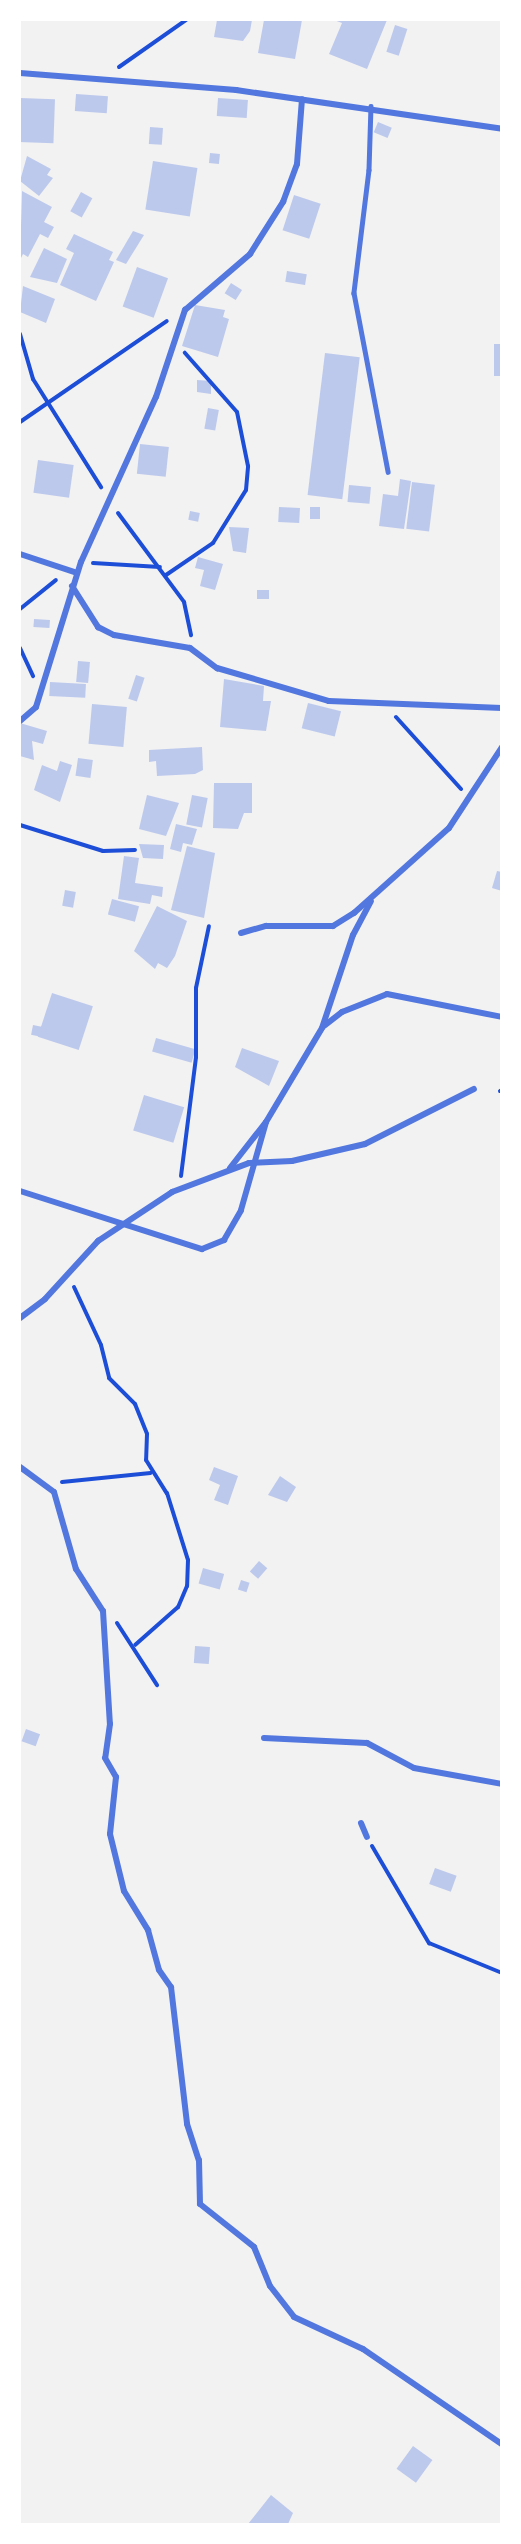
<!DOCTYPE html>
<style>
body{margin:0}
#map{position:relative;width:521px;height:2544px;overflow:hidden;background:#f2f2f2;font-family:"Playfair Display",serif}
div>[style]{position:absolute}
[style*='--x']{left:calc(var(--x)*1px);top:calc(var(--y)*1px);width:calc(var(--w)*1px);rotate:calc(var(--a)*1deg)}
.building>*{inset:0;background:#bdc9ec;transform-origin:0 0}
.path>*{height:4px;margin:-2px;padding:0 2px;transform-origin:2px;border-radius:2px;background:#1d4ed8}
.service>*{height:4.5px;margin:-2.25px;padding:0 2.25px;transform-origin:2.25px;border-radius:2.25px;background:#5277de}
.minor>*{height:6px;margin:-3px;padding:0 3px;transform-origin:3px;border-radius:3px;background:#5277de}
span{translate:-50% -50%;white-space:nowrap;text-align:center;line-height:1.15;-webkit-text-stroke:6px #fff;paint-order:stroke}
.frame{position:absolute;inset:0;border:21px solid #fff;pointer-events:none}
</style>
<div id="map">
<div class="building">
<i style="clip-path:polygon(217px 20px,252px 20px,250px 31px,243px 41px,214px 37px)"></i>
<i style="clip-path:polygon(264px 20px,302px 20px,295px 59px,258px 53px)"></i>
<i style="clip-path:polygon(334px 20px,387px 20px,367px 69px,329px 54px,342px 23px)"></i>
<i style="left:395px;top:25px;width:13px;height:28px;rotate:18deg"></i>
<i style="left:76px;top:94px;width:32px;height:17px;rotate:4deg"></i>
<i style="left:20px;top:98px;width:35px;height:44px;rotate:2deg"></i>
<i style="left:218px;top:98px;width:30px;height:18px;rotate:4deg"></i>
<i style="left:378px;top:122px;width:15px;height:11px;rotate:23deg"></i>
<i style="left:150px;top:127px;width:13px;height:17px;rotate:4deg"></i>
<i style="left:210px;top:153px;width:10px;height:10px;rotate:6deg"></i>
<i style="clip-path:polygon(27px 156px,51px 169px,47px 175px,53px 178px,39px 196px,20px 181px)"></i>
<i style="left:153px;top:161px;width:45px;height:49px;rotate:9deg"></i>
<i style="clip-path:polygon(22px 191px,52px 207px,44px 222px,54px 227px,48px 238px,40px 234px,28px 257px,23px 254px,20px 260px)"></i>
<i style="left:81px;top:192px;width:13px;height:22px;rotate:29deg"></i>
<i style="left:294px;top:195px;width:28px;height:37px;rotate:18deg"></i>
<i style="clip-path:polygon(133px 231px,144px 235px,126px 264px,116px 260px)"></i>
<i style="clip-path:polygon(74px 234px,113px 252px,109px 260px,114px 262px,96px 301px,60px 285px,74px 253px,66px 249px)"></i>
<i style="clip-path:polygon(44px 248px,67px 259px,57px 283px,30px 277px)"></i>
<i style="left:137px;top:267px;width:33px;height:42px;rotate:20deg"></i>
<i style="left:287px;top:271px;width:20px;height:11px;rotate:9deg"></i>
<i style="left:231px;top:283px;width:13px;height:12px;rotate:32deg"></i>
<i style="clip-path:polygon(23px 286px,55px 299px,46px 323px,20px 312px)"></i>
<i style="clip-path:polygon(195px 305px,225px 310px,223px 317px,229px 319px,218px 357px,182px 346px)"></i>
<i style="left:494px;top:344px;width:8px;height:32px"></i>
<i style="left:325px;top:353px;width:35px;height:143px;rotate:7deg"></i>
<i style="clip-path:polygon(197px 380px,211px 381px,211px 394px,197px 392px)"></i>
<i style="left:208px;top:408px;width:11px;height:21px;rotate:10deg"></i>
<i style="left:140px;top:444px;width:29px;height:30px;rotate:6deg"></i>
<i style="left:38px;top:460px;width:36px;height:33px;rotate:8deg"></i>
<i style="clip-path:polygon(400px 479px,411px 481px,404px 529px,379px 526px,383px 494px,398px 496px)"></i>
<i style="left:412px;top:482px;width:23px;height:47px;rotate:7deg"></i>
<i style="left:349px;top:485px;width:22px;height:17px;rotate:5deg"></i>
<i style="left:279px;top:507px;width:21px;height:15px;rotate:3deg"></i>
<i style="left:310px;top:507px;width:10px;height:12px"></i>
<i style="left:190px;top:511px;width:10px;height:9px;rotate:11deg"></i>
<i style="clip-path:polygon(229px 527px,249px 528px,246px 553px,233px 551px)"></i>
<i style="clip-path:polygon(198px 557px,223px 564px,215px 590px,200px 586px,204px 570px,195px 568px)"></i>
<i style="left:257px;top:590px;width:12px;height:9px"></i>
<i style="left:34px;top:619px;width:16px;height:8px;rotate:4deg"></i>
<i style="left:78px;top:661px;width:12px;height:21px;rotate:5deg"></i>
<i style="left:136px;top:675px;width:9px;height:25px;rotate:18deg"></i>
<i style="clip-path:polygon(224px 679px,264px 686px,263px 701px,271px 701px,266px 731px,220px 727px)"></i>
<i style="left:50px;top:682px;width:36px;height:14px;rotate:3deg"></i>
<i style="left:308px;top:703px;width:34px;height:26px;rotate:14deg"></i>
<i style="left:92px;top:704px;width:35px;height:40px;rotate:5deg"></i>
<i style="clip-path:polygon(20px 723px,47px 731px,43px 744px,32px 741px,34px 760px,20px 756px)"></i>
<i style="clip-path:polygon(202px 747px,203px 770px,195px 774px,157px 776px,156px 761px,149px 762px,149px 750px)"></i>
<i style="left:78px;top:758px;width:15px;height:18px;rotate:8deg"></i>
<i style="clip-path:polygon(60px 761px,72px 765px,60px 802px,34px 790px,42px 765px,57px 771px)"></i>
<i style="clip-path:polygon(214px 783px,252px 783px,252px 813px,244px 813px,238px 829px,213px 828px)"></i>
<i style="clip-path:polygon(147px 795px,179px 803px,166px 836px,139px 829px)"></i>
<i style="left:192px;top:795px;width:16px;height:30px;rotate:11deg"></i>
<i style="clip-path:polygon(176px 824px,197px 829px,192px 845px,183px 843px,181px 852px,170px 849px)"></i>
<i style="clip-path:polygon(139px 844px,164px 845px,163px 859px,143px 858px)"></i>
<i style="clip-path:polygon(187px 846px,215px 853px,204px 918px,171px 910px)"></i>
<i style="clip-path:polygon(124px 856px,139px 858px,135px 883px,163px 887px,162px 897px,152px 895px,150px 904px,118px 899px)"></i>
<i style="clip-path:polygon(497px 871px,502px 872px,502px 891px,492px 888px)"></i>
<i style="left:65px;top:890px;width:11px;height:16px;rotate:10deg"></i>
<i style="left:112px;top:899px;width:28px;height:16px;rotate:15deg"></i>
<i style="clip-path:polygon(157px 906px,187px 921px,175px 956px,167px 968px,158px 963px,155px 969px,134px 951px)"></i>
<i style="left:52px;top:993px;width:43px;height:46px;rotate:18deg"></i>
<i style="left:33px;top:1025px;width:10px;height:10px;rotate:11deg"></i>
<i style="left:156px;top:1038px;width:41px;height:14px;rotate:16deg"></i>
<i style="clip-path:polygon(242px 1048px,279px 1061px,269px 1086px,235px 1067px)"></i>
<i style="left:144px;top:1095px;width:42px;height:37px;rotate:17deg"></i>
<i style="clip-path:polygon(214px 1467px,238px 1476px,228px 1505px,214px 1500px,220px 1485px,209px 1480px)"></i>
<i style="clip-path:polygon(280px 1476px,296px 1487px,287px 1502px,268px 1495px)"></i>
<i style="left:259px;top:1561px;width:11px;height:14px;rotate:41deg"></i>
<i style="left:203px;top:1568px;width:22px;height:16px;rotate:16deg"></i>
<i style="left:241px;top:1580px;width:9px;height:10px;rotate:18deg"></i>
<i style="left:195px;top:1646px;width:15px;height:17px;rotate:4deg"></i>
<i style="left:26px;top:1729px;width:15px;height:13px;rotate:20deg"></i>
<i style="left:435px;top:1868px;width:23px;height:17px;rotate:20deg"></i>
<i style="left:413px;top:2446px;width:24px;height:28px;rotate:36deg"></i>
<i style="clip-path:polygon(271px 2495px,293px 2513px,288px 2524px,248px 2524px)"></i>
</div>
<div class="path">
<i style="--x:119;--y:67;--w:82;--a:-35"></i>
<i style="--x:20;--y:334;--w:47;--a:73.9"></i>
<i style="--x:33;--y:379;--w:128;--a:57.8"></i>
<i style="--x:20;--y:422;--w:178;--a:-34.5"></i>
<i style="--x:118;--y:513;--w:111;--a:53.4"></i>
<i style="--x:184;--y:602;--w:34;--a:78"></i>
<i style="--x:93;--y:563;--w:67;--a:3.4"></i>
<i style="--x:166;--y:575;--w:57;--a:-34.2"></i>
<i style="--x:213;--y:543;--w:62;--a:-58.1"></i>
<i style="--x:246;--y:490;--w:24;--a:-85"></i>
<i style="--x:248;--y:466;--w:55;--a:-101.5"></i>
<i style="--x:237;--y:412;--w:79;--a:-131.4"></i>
<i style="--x:20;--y:609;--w:46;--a:-38.9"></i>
<i style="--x:20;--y:648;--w:31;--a:65"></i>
<i style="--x:396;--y:717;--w:97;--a:47.9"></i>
<i style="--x:20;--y:825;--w:87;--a:17.4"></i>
<i style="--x:103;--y:851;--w:32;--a:-2"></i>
<i style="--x:500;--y:1091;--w:2;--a:-27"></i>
<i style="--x:181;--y:1176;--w:120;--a:-82.8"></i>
<i style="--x:196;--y:1057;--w:69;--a:-90"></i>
<i style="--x:196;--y:988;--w:63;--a:-78.2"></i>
<i style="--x:74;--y:1287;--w:64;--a:65"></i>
<i style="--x:101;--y:1345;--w:34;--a:76"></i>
<i style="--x:109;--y:1378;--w:37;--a:45"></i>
<i style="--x:135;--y:1404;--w:32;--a:68"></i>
<i style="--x:147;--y:1434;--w:26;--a:92"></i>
<i style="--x:146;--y:1460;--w:39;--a:58"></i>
<i style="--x:167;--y:1493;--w:70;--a:72.6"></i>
<i style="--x:188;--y:1560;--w:26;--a:92"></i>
<i style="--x:187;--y:1586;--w:23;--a:113"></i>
<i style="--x:178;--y:1607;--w:57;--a:138.5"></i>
<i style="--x:62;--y:1482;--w:89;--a:-5.8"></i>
<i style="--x:117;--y:1623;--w:74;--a:57.2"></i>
<i style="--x:372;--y:1846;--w:113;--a:59.6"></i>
<i style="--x:429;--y:1943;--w:79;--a:22.3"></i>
</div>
<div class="service">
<i style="--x:371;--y:106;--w:64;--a:91.8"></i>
<i style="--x:369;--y:170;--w:124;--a:97"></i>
<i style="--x:354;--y:293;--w:182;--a:79.2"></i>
</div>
<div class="minor">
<i style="--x:20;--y:73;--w:217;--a:4.5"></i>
<i style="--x:236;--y:90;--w:269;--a:8.3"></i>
<i style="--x:20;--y:554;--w:60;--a:18.4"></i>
<i style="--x:72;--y:586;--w:49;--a:57.6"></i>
<i style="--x:98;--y:627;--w:18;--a:27"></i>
<i style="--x:114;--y:635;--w:77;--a:9.7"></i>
<i style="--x:190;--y:648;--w:34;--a:37"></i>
<i style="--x:217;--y:668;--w:117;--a:16.4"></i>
<i style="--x:329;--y:701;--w:173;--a:2.3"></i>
<i style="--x:20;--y:721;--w:21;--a:-41"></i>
<i style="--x:36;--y:707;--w:152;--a:-72.8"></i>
<i style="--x:81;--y:562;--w:181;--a:-65.6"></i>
<i style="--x:156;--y:397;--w:92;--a:-71.6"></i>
<i style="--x:185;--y:310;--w:86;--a:-40.7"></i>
<i style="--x:250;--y:254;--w:62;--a:-57.6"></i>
<i style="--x:283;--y:202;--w:40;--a:-69.8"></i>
<i style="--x:297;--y:164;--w:65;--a:-85.6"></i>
<i style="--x:241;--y:933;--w:26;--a:-16"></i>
<i style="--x:266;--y:926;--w:67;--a:0"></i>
<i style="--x:333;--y:926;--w:25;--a:-32"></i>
<i style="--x:354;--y:913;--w:127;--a:-41.8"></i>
<i style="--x:449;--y:828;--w:97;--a:-56.8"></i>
<i style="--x:324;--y:1026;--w:23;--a:-38"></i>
<i style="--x:342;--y:1012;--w:48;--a:-21.8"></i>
<i style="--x:387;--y:994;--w:117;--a:11.3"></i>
<i style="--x:230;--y:1168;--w:58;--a:-52"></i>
<i style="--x:266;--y:1122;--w:109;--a:-59.2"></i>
<i style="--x:322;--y:1028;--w:98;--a:-71.6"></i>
<i style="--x:353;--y:935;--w:38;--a:-62"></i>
<i style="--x:20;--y:1191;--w:191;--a:17.7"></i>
<i style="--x:202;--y:1249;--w:24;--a:-22"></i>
<i style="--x:224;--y:1240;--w:34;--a:-60"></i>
<i style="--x:241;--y:1210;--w:91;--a:-74.1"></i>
<i style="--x:20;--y:1318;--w:31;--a:-37"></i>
<i style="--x:45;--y:1299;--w:79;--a:-47.6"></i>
<i style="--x:98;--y:1241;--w:89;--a:-33.5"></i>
<i style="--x:172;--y:1192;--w:82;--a:-20.6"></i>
<i style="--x:249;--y:1163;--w:43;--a:-2.7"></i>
<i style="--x:292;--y:1161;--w:75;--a:-13.1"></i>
<i style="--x:365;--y:1144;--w:122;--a:-26.8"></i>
<i style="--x:20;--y:1467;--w:42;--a:36.3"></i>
<i style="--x:54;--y:1492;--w:80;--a:74.1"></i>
<i style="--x:76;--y:1569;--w:50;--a:57.3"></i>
<i style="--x:103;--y:1611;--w:113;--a:86.5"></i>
<i style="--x:110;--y:1724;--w:34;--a:98"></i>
<i style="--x:105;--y:1758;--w:22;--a:60"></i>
<i style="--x:116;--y:1777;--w:57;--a:96"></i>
<i style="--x:110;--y:1834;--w:59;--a:76.2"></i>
<i style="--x:124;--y:1891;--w:46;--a:58.4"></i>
<i style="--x:148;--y:1930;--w:41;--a:74.6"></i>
<i style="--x:159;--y:1970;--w:21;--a:55"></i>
<i style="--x:171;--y:1987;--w:138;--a:83.3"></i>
<i style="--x:187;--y:2124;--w:38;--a:72"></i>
<i style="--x:199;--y:2160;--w:44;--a:88.7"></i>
<i style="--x:200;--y:2204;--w:69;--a:38.5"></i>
<i style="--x:254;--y:2247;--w:42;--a:67.7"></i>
<i style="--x:270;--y:2286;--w:39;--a:52"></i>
<i style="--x:294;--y:2317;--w:76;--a:24.9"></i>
<i style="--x:363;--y:2349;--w:168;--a:34.4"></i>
<i style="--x:264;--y:1738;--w:103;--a:2.8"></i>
<i style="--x:367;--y:1743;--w:53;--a:28"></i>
<i style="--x:414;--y:1768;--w:89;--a:10.3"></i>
<i style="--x:361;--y:1823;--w:15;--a:67"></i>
</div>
<div class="frame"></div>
</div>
